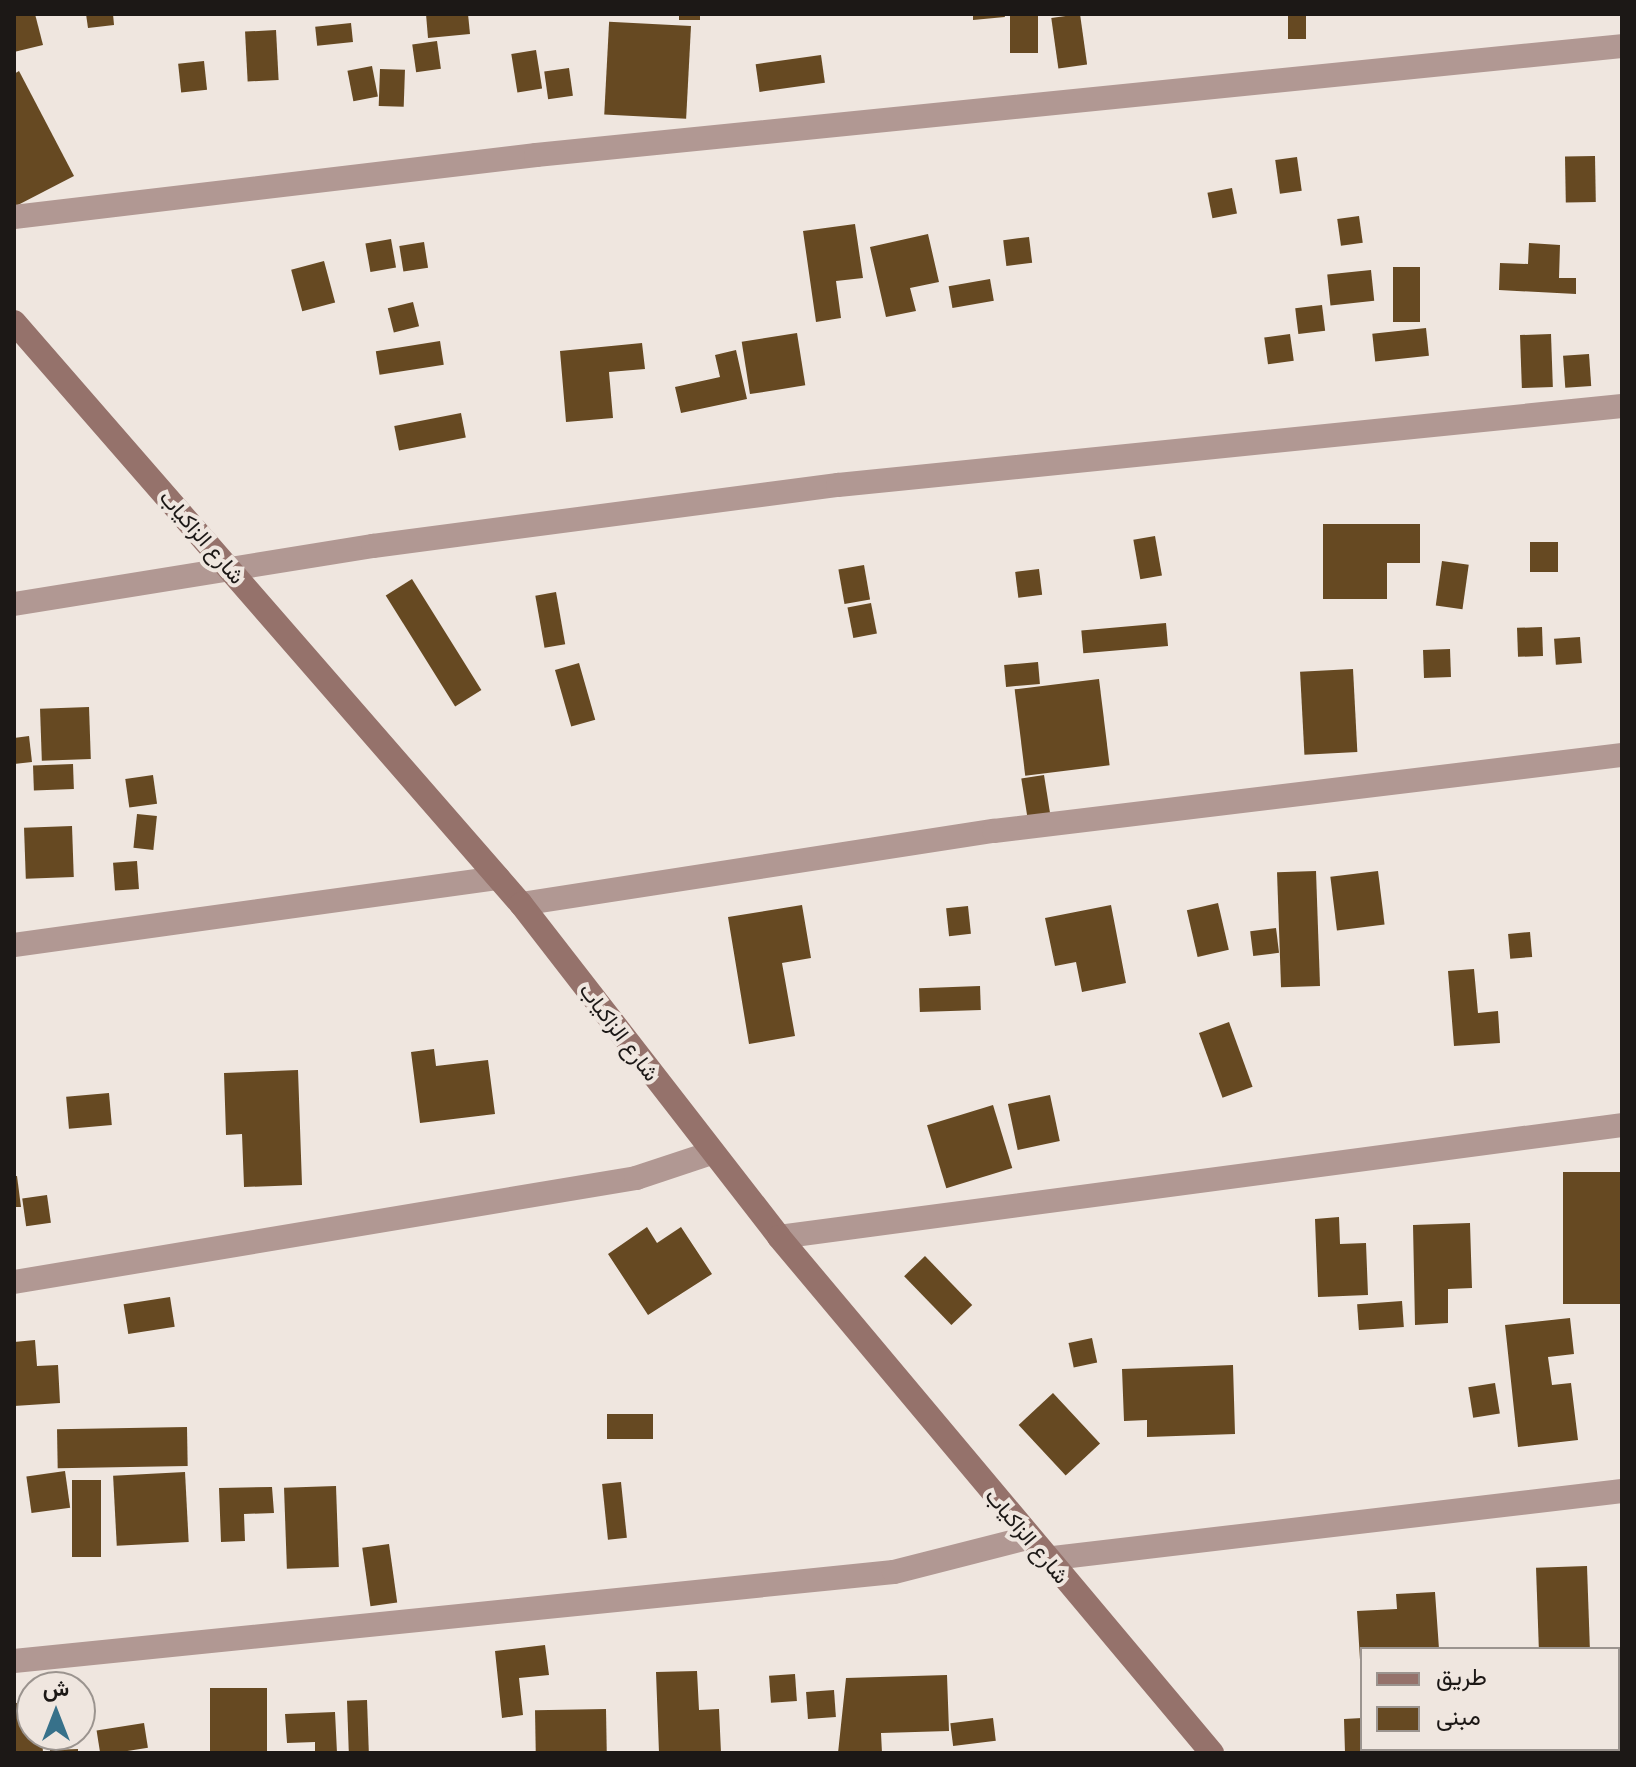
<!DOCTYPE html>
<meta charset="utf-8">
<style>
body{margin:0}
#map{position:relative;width:1636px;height:1767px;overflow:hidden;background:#efe6df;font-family:Montserrat,Vazirmatn,sans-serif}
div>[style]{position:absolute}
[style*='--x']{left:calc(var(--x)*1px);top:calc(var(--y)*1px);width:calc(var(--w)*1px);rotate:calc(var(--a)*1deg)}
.building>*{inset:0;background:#664922;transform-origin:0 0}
.street>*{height:24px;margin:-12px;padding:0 12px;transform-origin:12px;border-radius:12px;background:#b19893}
.secondary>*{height:24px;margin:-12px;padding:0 12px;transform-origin:12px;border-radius:12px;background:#95726b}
span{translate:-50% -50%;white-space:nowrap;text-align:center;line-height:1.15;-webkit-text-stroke:8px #efe6df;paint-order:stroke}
.street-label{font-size:22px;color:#1c1816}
.frame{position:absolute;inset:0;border:16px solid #1c1816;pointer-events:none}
.legend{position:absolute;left:1360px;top:1647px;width:260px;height:104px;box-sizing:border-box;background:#efe6df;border:2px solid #9b948f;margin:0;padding:10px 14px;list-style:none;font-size:24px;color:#1c1816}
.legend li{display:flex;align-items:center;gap:16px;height:40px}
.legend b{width:40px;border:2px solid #9b948f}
.north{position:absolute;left:16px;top:1671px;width:80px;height:80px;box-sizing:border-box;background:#efe6df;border:2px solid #9b948f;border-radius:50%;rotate:0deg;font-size:22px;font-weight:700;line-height:32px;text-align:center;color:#1c1816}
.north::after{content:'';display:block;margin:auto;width:28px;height:36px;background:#37718a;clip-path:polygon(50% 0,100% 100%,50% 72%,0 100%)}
</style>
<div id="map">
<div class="building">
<i style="clip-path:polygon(14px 14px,35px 14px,43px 45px,14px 52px)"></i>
<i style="clip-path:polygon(86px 14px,113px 14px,114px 25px,88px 28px)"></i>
<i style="clip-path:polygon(426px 14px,468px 14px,470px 34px,428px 38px)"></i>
<i style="left:679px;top:14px;width:21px;height:6px"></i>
<i style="clip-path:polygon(973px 14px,1004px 14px,1005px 17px,973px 20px)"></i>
<i style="left:1010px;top:14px;width:28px;height:39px"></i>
<i style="left:1080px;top:14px;width:51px;height:29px;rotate:82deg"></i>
<i style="left:1288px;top:14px;width:18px;height:25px"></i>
<i style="left:351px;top:23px;width:19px;height:36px;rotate:84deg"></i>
<i style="left:691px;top:26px;width:93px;height:82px;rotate:93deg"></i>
<i style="left:276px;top:30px;width:50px;height:31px;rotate:87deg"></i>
<i style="left:437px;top:41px;width:28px;height:25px;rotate:82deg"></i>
<i style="left:536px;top:50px;width:39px;height:25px;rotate:81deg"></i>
<i style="left:821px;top:55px;width:28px;height:66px;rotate:82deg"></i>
<i style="left:204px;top:61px;width:29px;height:26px;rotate:84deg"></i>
<i style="left:372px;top:66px;width:31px;height:25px;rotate:79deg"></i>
<i style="left:569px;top:68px;width:28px;height:25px;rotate:82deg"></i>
<i style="left:380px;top:69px;width:25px;height:37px;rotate:2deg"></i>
<i style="clip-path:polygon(19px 71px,74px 176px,14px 207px,14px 74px)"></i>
<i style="left:1595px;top:156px;width:46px;height:30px;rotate:89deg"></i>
<i style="left:1297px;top:157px;width:34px;height:22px;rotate:82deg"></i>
<i style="left:1232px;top:188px;width:26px;height:25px;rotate:79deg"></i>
<i style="left:1359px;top:216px;width:27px;height:22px;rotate:82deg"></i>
<i style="clip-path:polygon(855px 224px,863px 278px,836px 281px,841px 318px,816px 322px,803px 231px)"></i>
<i style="clip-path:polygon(928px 234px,939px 282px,910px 288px,916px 311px,886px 317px,870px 247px)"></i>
<i style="left:1029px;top:237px;width:26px;height:26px;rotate:83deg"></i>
<i style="left:391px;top:239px;width:29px;height:26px;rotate:80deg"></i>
<i style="left:424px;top:242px;width:26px;height:25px;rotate:81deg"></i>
<i style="clip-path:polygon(1529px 243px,1560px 245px,1559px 278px,1576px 278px,1576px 294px,1499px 290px,1500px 263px,1528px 264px)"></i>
<i style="left:324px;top:261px;width:43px;height:34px;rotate:75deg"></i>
<i style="left:1393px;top:267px;width:27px;height:55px"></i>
<i style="left:1371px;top:270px;width:31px;height:44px;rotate:84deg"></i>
<i style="left:990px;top:279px;width:22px;height:42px;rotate:80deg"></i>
<i style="left:413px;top:302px;width:25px;height:26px;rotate:76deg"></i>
<i style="left:1322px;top:305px;width:26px;height:27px;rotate:83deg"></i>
<i style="left:1426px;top:328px;width:28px;height:54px;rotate:84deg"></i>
<i style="left:797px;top:333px;width:53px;height:56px;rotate:81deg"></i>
<i style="left:1290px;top:334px;width:27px;height:26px;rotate:82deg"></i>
<i style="left:1551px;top:334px;width:53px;height:31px;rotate:88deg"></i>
<i style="left:440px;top:341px;width:24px;height:65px;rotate:81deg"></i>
<i style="clip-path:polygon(642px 343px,645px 369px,609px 372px,613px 418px,566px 422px,560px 351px)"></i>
<i style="clip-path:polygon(736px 350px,747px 399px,681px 413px,675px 387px,720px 377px,715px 355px)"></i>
<i style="left:1589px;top:354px;width:32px;height:26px;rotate:86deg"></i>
<i style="left:461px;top:413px;width:25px;height:68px;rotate:79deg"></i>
<i style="clip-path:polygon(1323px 524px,1420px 524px,1420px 563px,1387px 563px,1387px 599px,1323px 599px)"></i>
<i style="left:1155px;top:536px;width:40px;height:22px;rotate:80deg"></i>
<i style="left:1558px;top:542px;width:30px;height:28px;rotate:90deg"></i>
<i style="left:1442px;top:561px;width:27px;height:45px;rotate:8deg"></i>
<i style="left:864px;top:565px;width:35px;height:26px;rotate:80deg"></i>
<i style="left:1039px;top:569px;width:26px;height:24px;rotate:83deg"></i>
<i style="left:412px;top:579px;width:131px;height:31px;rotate:58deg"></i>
<i style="left:556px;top:592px;width:53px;height:21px;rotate:80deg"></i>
<i style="left:871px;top:603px;width:31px;height:24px;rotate:79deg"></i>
<i style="left:1166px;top:623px;width:23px;height:85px;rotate:85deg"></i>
<i style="left:1542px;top:627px;width:29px;height:25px;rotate:88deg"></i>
<i style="left:1580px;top:637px;width:26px;height:26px;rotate:86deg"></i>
<i style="left:1450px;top:649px;width:28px;height:27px;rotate:88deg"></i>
<i style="left:1038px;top:662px;width:22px;height:34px;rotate:85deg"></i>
<i style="left:579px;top:663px;width:59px;height:25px;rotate:74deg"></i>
<i style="left:1353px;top:669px;width:83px;height:53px;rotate:87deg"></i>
<i style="left:1099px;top:679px;width:87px;height:85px;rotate:83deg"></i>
<i style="left:89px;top:707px;width:52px;height:49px;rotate:88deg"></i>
<i style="clip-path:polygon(29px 736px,32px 762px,14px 764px,14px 738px)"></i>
<i style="left:73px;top:764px;width:25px;height:40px;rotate:88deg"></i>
<i style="left:153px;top:775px;width:29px;height:28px;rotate:82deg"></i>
<i style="left:1044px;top:775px;width:43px;height:23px;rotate:81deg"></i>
<i style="left:137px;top:814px;width:20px;height:34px;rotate:6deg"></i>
<i style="left:72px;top:826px;width:51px;height:48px;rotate:88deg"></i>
<i style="left:137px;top:861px;width:28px;height:24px;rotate:86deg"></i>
<i style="left:1316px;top:871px;width:115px;height:39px;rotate:88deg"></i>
<i style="left:1378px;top:871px;width:54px;height:48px;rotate:83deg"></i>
<i style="left:1218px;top:903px;width:48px;height:32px;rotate:77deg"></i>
<i style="clip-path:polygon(802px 905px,811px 958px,782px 963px,795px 1036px,749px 1044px,728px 917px)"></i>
<i style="clip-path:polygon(1111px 905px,1126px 983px,1082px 992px,1076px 962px,1055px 966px,1045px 918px)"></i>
<i style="left:968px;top:906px;width:28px;height:22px;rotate:84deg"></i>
<i style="left:1276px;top:928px;width:25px;height:26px;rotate:83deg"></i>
<i style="left:1530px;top:932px;width:25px;height:22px;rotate:85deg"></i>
<i style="clip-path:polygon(1474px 969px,1478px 1013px,1498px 1011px,1500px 1043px,1454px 1046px,1448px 971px)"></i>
<i style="left:980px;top:986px;width:24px;height:61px;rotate:88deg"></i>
<i style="left:1229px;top:1022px;width:69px;height:32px;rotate:70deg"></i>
<i style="clip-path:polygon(434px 1049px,436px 1066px,488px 1060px,495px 1114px,420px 1123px,411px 1052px)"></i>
<i style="clip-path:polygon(298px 1070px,302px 1185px,244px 1187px,242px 1134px,226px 1135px,224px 1073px)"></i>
<i style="left:109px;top:1093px;width:32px;height:43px;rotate:85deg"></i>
<i style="left:1050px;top:1095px;width:47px;height:43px;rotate:78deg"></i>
<i style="left:993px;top:1105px;width:66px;height:69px;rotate:73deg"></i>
<i style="left:1622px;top:1172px;width:132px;height:59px;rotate:90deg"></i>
<i style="clip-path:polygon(14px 1176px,17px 1176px,21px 1207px,14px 1207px)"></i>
<i style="left:47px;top:1195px;width:28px;height:25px;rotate:82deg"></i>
<i style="clip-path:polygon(1339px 1217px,1340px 1244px,1366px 1243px,1368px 1295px,1318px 1297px,1315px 1219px)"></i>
<i style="clip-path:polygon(1470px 1223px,1472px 1288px,1448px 1289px,1448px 1323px,1415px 1325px,1413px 1225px)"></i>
<i style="clip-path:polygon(647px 1227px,657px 1243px,681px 1227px,712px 1274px,648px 1315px,608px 1254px)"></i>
<i style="left:925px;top:1256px;width:68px;height:29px;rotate:46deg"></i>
<i style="left:170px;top:1297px;width:30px;height:47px;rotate:81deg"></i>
<i style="left:1402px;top:1301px;width:26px;height:45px;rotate:86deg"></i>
<i style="clip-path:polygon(1570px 1318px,1574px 1354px,1548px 1357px,1552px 1385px,1571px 1383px,1578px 1440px,1518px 1447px,1505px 1325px)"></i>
<i style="left:1092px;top:1338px;width:25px;height:24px;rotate:78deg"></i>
<i style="clip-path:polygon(35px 1340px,37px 1366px,58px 1365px,60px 1403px,14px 1406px,14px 1342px)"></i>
<i style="clip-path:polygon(1233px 1365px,1235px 1434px,1147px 1437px,1147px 1420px,1124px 1421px,1122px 1369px)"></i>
<i style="left:1495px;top:1383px;width:31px;height:27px;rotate:81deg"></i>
<i style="left:1053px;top:1393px;width:69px;height:47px;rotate:47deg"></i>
<i style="left:653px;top:1414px;width:25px;height:46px;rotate:90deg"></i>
<i style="left:187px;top:1427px;width:39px;height:130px;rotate:89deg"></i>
<i style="left:65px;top:1471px;width:37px;height:39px;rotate:82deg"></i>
<i style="left:185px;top:1472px;width:70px;height:72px;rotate:87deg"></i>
<i style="left:72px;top:1480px;width:29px;height:77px"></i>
<i style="left:621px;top:1482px;width:56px;height:19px;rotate:84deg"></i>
<i style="left:336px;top:1486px;width:81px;height:52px;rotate:88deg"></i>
<i style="clip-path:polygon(272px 1487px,274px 1513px,244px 1514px,245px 1541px,221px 1542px,219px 1488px)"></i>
<i style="left:389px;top:1544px;width:59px;height:27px;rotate:82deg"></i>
<i style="left:1587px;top:1566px;width:83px;height:51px;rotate:88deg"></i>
<i style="clip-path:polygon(1435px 1592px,1439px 1649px,1362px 1649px,1360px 1660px,1357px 1611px,1397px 1609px,1396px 1594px)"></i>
<i style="clip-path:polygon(545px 1645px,549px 1675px,519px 1678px,523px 1715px,502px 1718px,495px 1651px)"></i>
<i style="clip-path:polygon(697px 1671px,699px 1710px,719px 1709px,721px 1753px,659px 1753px,656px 1672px)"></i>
<i style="left:795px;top:1674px;width:27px;height:26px;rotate:86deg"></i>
<i style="clip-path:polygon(947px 1675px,949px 1731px,881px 1733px,882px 1753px,838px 1753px,846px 1678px)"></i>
<i style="left:210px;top:1688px;width:57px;height:65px"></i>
<i style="left:834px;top:1690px;width:27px;height:28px;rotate:86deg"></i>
<i style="left:367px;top:1700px;width:53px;height:20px;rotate:88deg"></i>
<i style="clip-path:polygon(14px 1703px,32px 1703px,32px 1735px,42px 1735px,43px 1753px,14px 1753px)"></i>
<i style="left:606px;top:1709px;width:44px;height:71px;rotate:89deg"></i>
<i style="clip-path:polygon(335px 1712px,337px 1753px,315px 1753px,315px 1742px,287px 1743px,285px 1714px)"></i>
<i style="left:993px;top:1718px;width:23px;height:43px;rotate:83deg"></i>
<i style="clip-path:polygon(1362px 1718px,1362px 1749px,1464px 1753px,1345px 1753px,1344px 1719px)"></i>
<i style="left:144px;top:1723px;width:25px;height:48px;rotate:81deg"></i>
<i style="clip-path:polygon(78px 1749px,78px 1753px,50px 1753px,50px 1750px)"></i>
</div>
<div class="street">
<i style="--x:14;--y:217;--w:526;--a:-6.77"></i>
<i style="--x:536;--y:155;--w:1091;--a:-5.73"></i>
<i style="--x:14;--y:604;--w:364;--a:-9.2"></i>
<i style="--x:373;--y:546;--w:469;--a:-7.5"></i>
<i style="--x:838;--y:485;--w:788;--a:-5.75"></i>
<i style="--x:521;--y:904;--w:479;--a:-8.8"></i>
<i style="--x:994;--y:831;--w:633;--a:-6.9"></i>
<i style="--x:14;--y:945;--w:489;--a:-7.9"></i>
<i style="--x:779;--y:1237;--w:850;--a:-7.57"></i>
<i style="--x:14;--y:1282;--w:631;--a:-9.49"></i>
<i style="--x:636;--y:1178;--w:79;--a:-18.4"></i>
<i style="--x:1045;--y:1559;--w:581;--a:-6.72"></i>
<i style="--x:14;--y:1661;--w:884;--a:-5.78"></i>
<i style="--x:894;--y:1572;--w:137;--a:-14.3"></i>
</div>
<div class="secondary">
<i style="--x:14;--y:322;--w:772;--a:48.94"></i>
<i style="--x:521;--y:904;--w:421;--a:52.2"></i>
<i style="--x:779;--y:1237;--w:674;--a:50"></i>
</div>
<div class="street-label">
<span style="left:202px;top:537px;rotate:49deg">شارع الزاكياب</span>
<span style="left:619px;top:1032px;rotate:53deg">شارع الزاكياب</span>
<span style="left:1027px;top:1536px;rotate:50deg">شارع الزاكياب</span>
</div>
<div class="frame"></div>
<ul class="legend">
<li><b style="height:10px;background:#95726b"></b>طريق</li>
<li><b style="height:22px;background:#664922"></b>مبنى</li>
</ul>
<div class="north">ش</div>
</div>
